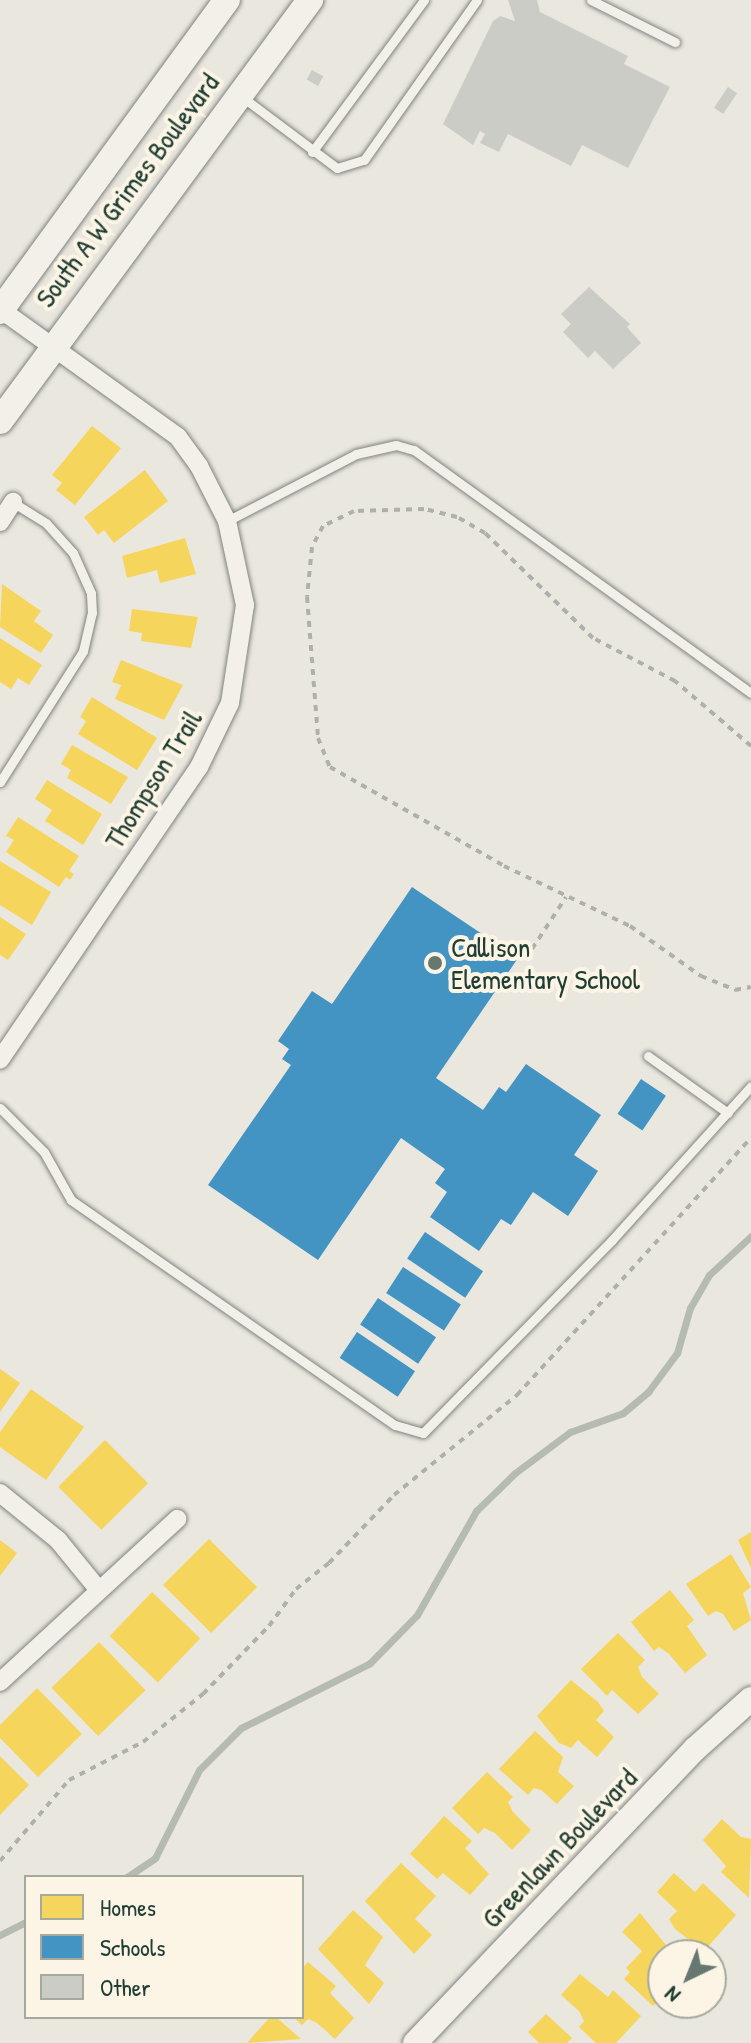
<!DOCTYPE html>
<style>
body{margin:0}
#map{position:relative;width:751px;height:2043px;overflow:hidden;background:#eae7df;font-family:"Patrick Hand",sans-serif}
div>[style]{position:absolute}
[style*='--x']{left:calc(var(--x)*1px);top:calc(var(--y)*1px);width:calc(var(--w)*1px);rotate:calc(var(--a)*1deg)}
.homes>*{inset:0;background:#f6d55c;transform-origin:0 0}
.schools>*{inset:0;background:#4393c3;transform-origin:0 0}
.stream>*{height:7px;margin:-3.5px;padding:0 3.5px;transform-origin:3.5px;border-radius:3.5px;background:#b6bbaf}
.building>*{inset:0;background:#ccccc6;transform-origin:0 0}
.path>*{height:4px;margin-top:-2px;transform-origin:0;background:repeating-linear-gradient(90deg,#aeb1ab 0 6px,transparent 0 12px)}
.roads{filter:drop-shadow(0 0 2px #80847f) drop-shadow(0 0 2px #80847f)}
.service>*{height:9px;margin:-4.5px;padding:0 4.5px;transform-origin:4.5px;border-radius:4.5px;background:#f3f0ea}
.minor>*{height:18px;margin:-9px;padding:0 9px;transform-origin:9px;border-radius:9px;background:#f3f0ea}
.tertiary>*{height:24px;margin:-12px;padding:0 12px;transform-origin:12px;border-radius:12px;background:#f3f0ea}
.secondary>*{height:26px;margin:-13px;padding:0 13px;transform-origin:13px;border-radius:13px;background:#f3f0ea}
.dots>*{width:22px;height:22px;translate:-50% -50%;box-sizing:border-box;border:4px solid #fcf5e5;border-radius:50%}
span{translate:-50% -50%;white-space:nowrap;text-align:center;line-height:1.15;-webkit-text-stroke:8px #fcf5e5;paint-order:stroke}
.street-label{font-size:28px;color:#1f3d34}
.poi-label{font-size:28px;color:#1f3d34}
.left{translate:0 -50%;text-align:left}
.legend{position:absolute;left:24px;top:1875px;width:280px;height:144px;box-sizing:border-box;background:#fcf5e5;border:2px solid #a4ab9e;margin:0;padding:10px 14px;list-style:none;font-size:24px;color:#1f3d34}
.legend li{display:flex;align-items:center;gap:16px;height:40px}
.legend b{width:40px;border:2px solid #a4ab9e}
.north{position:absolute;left:647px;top:1939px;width:80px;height:80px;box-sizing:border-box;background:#fcf5e5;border:2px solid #a4ab9e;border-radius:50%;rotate:223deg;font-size:22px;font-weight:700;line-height:32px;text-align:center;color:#1f3d34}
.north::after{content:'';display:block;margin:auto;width:28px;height:36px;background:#667870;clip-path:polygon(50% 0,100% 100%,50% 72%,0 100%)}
</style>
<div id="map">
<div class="homes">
<i style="clip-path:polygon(92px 426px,121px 448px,75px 505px,56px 490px,62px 483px,52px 475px)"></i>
<i style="clip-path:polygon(145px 470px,168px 501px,114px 543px,104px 530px,98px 535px,84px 517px)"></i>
<i style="clip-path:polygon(185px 538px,196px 574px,160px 583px,157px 570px,127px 578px,122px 556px)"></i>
<i style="clip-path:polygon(2px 584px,41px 611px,34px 621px,53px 635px,41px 653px,0 627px)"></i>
<i style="clip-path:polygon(132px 609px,198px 617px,191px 648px,141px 641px,142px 633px,129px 631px)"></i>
<i style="clip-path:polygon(0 638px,42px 665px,29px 685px,18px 678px,11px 689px,0 682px)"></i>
<i style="clip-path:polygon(121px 660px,183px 685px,164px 720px,115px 699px,121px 685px,112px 682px)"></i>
<i style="clip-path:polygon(92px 697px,157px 738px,137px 770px,78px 734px,86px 721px,80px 717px)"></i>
<i style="clip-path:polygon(72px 745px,128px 777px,111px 804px,67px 778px,71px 770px,61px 764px)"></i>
<i style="clip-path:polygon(47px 780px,102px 814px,83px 845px,45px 821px,52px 810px,35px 799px)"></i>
<i style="clip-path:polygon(18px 817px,79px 856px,69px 871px,74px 874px,70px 880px,66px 877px,59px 887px,6px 852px,14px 840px,6px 836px)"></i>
<i style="clip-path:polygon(0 861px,51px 892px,32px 925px,0 905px)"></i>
<i style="clip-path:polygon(0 917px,26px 934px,8px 960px,0 955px)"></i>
<i style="clip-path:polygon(0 1369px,20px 1383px,0 1412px)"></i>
<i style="clip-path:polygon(31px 1389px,84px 1427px,46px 1480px,0 1447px,0 1432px)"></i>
<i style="left:105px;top:1440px;width:61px;height:66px;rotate:45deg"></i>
<i style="clip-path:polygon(751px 1532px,751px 1568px,738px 1540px)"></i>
<i style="left:209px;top:1539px;width:68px;height:65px;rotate:45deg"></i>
<i style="clip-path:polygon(0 1540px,17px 1553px,0 1576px)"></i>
<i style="clip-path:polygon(731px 1554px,751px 1587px,743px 1593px,751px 1620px,734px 1631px,723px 1614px,716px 1611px,708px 1616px,686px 1584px)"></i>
<i style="clip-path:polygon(670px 1590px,694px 1620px,687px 1626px,707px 1655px,685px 1673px,669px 1654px,659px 1647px,654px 1651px,631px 1622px)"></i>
<i style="left:152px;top:1592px;width:67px;height:61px;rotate:44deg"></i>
<i style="clip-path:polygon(618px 1633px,645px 1660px,638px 1667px,642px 1677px,659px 1694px,638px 1714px,612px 1690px,607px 1696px,581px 1669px)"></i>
<i style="left:99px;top:1642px;width:67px;height:66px;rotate:46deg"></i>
<i style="clip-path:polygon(571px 1680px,598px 1702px,604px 1711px,596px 1720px,614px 1737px,597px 1757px,578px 1740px,571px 1748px,559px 1743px,537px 1716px)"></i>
<i style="clip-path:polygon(37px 1688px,82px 1734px,38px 1777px,0 1738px,0 1725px)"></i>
<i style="clip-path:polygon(535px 1731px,563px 1757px,558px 1772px,574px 1786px,557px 1804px,541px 1790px,534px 1788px,528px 1795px,499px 1769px)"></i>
<i style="clip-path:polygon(0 1756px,29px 1785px,0 1815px)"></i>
<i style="clip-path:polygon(487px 1772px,513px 1797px,508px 1802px,513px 1812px,531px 1830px,512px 1850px,495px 1833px,484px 1828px,478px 1834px,452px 1808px)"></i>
<i style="clip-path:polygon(444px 1816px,472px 1841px,465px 1848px,489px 1874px,470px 1895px,443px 1873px,437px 1879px,410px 1854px)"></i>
<i style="clip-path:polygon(722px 1819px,741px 1837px,751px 1839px,749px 1898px,721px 1872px,726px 1866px,703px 1840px)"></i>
<i style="clip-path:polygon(401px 1863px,436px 1896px,415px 1919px,432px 1935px,414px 1954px,365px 1901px)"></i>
<i style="clip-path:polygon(674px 1873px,695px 1892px,703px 1883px,736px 1915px,704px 1951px,675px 1929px,669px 1919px,677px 1911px,657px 1892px)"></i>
<i style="clip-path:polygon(353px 1910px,383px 1937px,365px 1965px,384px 1983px,369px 2004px,318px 1949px)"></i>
<i style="clip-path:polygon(640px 1913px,674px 1955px,663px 1955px,663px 1996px,653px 2006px,624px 1979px,630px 1972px,626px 1968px,642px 1951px,622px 1932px)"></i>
<i style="clip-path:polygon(308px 1962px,336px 1986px,330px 1993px,354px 2018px,335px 2039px,317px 2023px,308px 2019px,302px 2025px,293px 2017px,302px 2017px,302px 1968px)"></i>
<i style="clip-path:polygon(580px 1974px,608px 1997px,613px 1990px,641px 2016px,616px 2043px,596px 2043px,579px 2027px,584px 2021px,579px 2011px,561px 1995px)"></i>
<i style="clip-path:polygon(711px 1982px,725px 1987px,719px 2001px,711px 1998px)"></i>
<i style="clip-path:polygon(546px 2014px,572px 2038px,567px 2043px,539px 2043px,528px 2032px)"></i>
<i style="clip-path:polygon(270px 2017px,276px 2017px,301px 2039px,247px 2043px)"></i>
</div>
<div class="schools">
<i style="clip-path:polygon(412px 887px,518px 958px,436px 1078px,483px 1110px,499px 1087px,506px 1092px,526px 1064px,601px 1115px,574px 1155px,598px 1171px,568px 1216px,533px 1192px,511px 1225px,501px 1219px,479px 1251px,430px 1217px,447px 1192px,435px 1183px,445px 1169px,401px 1138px,318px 1260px,208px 1185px,291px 1065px,282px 1059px,289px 1049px,278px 1041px,312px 991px,332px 1004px)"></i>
<i style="left:641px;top:1079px;width:30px;height:42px;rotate:34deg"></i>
<i style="left:425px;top:1232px;width:70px;height:32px;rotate:34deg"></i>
<i style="left:403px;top:1267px;width:69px;height:31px;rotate:33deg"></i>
<i style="left:378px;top:1298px;width:70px;height:32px;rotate:34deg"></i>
<i style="left:357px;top:1332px;width:70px;height:31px;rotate:34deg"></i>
</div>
<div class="stream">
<i style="--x:127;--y:1877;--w:34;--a:-34"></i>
<i style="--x:155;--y:1858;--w:98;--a:-63.4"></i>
<i style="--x:199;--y:1770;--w:59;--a:-45"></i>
<i style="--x:241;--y:1728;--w:144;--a:-26.7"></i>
<i style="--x:370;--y:1663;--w:67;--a:-45.6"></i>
<i style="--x:417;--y:1615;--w:120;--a:-60.4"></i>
<i style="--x:476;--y:1511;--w:54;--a:-44.3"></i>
<i style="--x:515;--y:1473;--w:69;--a:-36.7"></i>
<i style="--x:570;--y:1432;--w:56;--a:-19.7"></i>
<i style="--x:623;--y:1413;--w:33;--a:-40"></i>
<i style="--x:648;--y:1392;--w:49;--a:-53.4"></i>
<i style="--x:677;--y:1353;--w:47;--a:-73.9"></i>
<i style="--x:690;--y:1308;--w:38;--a:-60"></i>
<i style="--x:709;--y:1275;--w:57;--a:-42.9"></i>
<i style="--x:0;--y:1935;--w:29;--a:-27"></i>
</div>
<div class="building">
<i style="clip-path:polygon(508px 0,537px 0,540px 12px,628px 56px,624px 64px,670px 87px,628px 168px,582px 145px,571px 166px,508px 134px,499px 152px,480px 143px,485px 134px,480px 131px,473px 145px,443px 124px,493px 21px,500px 16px,515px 21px)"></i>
<i style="left:312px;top:70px;width:13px;height:11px;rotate:29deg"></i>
<i style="left:728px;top:87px;width:11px;height:25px;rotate:34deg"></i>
<i style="clip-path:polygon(589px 287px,630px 324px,627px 327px,641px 343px,613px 369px,595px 351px,588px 358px,563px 332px,571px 324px,561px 314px)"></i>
</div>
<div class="path">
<i style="--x:751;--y:746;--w:100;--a:-139.5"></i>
<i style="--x:675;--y:681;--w:93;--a:-152.3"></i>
<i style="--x:593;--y:638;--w:151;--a:-135.8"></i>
<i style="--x:485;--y:533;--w:32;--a:-150"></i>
<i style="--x:457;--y:517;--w:34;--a:-166"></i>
<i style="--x:424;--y:509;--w:70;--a:178.4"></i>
<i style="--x:354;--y:511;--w:34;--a:154"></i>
<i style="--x:323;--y:526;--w:24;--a:118"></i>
<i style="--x:312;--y:547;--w:50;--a:95.7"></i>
<i style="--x:307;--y:597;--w:141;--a:85.5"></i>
<i style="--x:318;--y:738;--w:31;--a:68"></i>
<i style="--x:330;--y:767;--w:200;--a:29.6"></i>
<i style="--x:504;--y:866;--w:140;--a:25.5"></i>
<i style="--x:630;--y:926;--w:87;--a:35.2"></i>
<i style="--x:701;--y:976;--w:37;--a:22"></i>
<i style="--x:735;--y:990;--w:16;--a:-11"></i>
<i style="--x:532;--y:949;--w:62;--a:-56.8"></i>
<i style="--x:0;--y:1861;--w:106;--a:-49.6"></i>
<i style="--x:69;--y:1780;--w:83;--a:-27.2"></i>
<i style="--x:143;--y:1742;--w:77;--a:-38.7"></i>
<i style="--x:203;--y:1694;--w:95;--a:-45.9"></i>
<i style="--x:269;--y:1626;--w:46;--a:-53.9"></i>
<i style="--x:296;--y:1589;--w:42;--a:-38.2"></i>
<i style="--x:329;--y:1563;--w:94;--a:-46.3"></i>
<i style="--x:394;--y:1495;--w:159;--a:-39.1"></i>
<i style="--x:517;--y:1395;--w:348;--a:-47.7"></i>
</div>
<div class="roads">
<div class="service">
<i style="--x:591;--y:0;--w:94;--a:26.6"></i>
<i style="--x:241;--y:96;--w:120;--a:36.9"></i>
<i style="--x:337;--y:168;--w:28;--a:-17"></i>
<i style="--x:364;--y:160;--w:196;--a:-54.8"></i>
<i style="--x:312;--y:152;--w:189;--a:-53.6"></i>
<i style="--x:227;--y:521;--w:145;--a:-27.4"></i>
<i style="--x:356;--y:454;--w:41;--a:-12.7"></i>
<i style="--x:396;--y:445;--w:19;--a:16"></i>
<i style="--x:414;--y:450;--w:415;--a:35.8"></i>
<i style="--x:0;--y:782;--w:155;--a:-57.6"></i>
<i style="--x:83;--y:651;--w:39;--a:-77"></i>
<i style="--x:92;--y:613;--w:20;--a:-93"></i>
<i style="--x:91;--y:593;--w:44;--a:-114.2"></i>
<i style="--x:73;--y:553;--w:40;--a:-132"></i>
<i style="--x:46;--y:523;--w:39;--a:-148"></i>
<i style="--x:648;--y:1056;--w:98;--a:35.5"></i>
<i style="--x:0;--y:1108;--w:62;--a:45"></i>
<i style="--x:44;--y:1152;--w:55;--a:60.6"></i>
<i style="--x:71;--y:1200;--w:394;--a:34.8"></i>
<i style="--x:395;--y:1425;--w:29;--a:16"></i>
<i style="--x:423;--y:1433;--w:270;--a:-45.6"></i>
<i style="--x:612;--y:1240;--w:207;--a:-47.9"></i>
</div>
<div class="minor">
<i style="--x:0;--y:309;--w:219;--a:35.7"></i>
<i style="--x:178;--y:437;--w:36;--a:54"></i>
<i style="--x:199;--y:466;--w:62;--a:63"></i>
<i style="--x:227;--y:521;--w:86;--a:77.9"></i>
<i style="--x:245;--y:605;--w:99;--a:98.7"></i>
<i style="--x:230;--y:703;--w:71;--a:115.8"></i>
<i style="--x:199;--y:767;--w:354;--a:124.2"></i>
<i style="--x:0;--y:522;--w:24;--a:-57"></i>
<i style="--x:0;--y:1493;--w:75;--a:39"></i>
<i style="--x:58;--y:1540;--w:63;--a:50.8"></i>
<i style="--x:0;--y:1682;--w:241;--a:-42.6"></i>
</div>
<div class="tertiary">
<i style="--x:415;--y:2043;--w:406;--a:-46.4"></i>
<i style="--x:695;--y:1749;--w:75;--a:-41.8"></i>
</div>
<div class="secondary">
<i style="--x:0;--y:311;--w:385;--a:-53.9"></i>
<i style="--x:0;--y:421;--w:523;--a:-53.63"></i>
</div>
</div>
<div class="dots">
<i style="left:435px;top:963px;background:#667870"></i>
</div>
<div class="street-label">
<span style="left:127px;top:190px;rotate:-53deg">South A W Grimes Boulevard</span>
<span style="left:153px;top:779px;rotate:-58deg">Thompson Trail</span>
<span style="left:559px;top:1848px;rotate:-46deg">Greenlawn Boulevard</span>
</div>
<div class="poi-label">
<span class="left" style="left:451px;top:963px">Callison<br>Elementary School</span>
</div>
<ul class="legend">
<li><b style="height:22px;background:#f6d55c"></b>Homes</li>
<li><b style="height:22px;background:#4393c3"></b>Schools</li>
<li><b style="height:22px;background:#ccccc6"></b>Other</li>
</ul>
<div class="north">N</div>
</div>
